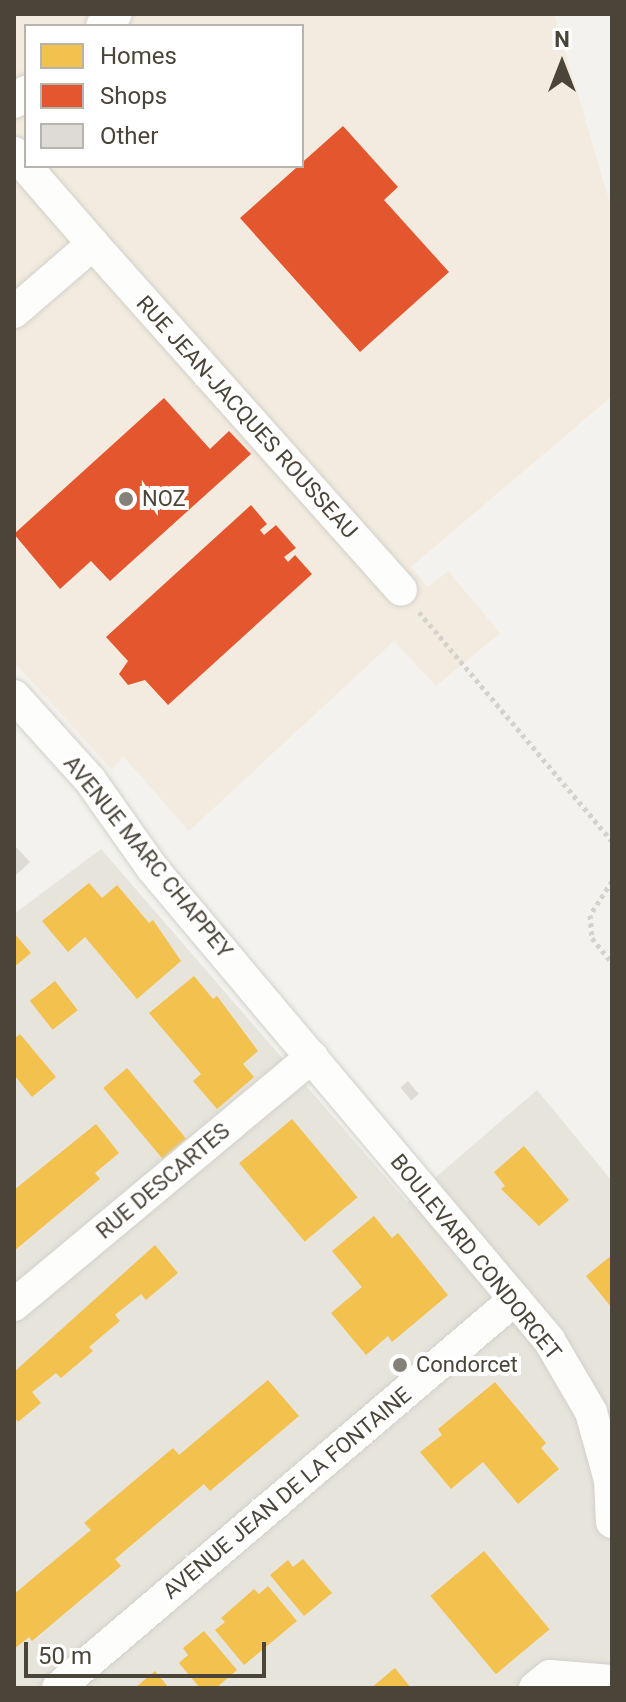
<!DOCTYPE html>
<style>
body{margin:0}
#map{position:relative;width:626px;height:1702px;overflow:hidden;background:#f4f2ee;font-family:Roboto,sans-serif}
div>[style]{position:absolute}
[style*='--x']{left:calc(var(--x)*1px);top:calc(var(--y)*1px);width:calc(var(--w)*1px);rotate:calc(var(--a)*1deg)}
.residential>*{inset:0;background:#e7e4dc}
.commercial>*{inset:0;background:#f3ebdf}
.homes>*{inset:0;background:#f2c14e;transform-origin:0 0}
.shops>*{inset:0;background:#e4572e}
.building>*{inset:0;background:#dedbd6;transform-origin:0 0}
.path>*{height:5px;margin-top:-2.5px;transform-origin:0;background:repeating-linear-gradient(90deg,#d3d2cc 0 4px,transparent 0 8px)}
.roads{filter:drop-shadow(0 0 2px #d2d0cb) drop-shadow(0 0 2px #d2d0cb)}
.minor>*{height:32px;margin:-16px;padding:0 16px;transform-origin:16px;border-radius:16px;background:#fdfdfc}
.dots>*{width:22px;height:22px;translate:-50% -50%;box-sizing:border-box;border:4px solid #fff;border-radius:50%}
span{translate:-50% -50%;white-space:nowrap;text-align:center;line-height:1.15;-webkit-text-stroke:8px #fff;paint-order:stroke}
.street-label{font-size:22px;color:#4b4439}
.poi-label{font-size:22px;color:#4b4439}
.left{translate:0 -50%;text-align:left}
.frame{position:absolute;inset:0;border:16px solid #4b4439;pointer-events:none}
.legend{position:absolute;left:24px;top:24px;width:280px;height:144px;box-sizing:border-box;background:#fff;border:2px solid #b7b4b0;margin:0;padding:10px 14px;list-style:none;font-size:24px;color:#4b4439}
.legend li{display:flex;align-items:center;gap:16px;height:40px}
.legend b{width:40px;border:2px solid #b7b4b0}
.north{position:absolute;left:522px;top:24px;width:80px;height:80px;-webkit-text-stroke:6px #fff;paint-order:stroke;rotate:0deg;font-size:22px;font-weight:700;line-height:32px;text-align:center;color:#4b4439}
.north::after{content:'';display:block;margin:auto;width:28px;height:36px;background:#4b4439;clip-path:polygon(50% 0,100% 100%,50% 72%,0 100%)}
.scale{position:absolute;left:24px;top:1642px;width:242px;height:36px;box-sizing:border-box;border:4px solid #4b4439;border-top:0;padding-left:10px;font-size:24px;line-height:28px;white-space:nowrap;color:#4b4439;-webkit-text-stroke:6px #fff;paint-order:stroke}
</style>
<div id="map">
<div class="residential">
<i style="clip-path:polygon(101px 849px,407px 1202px,537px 1090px,612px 1181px,612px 1688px,14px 1688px,14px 914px)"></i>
</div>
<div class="commercial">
<i style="clip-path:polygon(evenodd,14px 14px,554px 14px,612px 210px,612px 396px,411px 567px,428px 587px,448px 571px,500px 633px,436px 686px,394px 641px,189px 831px,123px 756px,112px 770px,14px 662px,14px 14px,26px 26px,302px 26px,302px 166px,26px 166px,26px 26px)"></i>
</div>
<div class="homes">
<i style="clip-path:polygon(89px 883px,102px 898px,117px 885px,149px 923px,153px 920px,181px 961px,137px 999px,85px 937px,68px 952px,42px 921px)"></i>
<i style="clip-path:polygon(14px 933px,31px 953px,14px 967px)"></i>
<i style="clip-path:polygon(194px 976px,213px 999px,217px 996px,258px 1051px,243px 1064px,254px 1077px,217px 1109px,193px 1081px,201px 1074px,149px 1013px)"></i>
<i style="left:55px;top:981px;width:37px;height:32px;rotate:52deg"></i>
<i style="clip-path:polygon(20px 1034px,56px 1077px,32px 1097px,14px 1075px,14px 1039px)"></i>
<i style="left:127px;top:1068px;width:92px;height:31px;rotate:50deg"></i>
<i style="left:292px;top:1119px;width:102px;height:69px;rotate:50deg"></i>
<i style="clip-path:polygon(96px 1124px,119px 1153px,95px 1173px,100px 1179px,14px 1251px,14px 1190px)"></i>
<i style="clip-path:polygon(524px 1146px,569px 1200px,539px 1226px,501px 1189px,505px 1186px,494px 1172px)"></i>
<i style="clip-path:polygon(374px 1216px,392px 1238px,398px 1233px,448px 1295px,392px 1342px,388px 1336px,366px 1355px,331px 1313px,362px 1287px,332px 1251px)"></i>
<i style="clip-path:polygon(155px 1245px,178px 1273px,146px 1300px,141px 1294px,115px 1315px,120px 1321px,89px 1347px,93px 1351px,61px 1378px,56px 1373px,32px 1392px,41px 1403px,18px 1422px,14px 1416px,14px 1372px)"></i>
<i style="clip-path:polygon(612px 1255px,612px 1308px,586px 1276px)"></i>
<i style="clip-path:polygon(268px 1380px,299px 1416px,210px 1491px,204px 1484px,115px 1559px,121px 1566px,32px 1641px,29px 1637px,14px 1649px,14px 1594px,91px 1530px,84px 1523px,173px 1448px,179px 1455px)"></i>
<i style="clip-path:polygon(495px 1382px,546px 1443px,541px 1448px,559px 1469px,518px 1504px,483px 1462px,451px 1489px,420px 1452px,442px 1435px,438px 1429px)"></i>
<i style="left:484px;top:1551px;width:102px;height:70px;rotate:50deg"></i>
<i style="clip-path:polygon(303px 1559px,332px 1593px,304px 1616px,270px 1575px,288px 1560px,293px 1567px)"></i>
<i style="clip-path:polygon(268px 1586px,297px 1621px,244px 1665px,215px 1630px,225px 1622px,221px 1618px,254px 1589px,259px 1594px)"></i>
<i style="clip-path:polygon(204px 1631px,237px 1670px,216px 1688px,200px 1688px,179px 1663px,188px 1655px,183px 1648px)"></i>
<i style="clip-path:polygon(395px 1668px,411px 1688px,371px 1688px)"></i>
<i style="clip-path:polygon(155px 1671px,169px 1688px,135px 1688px)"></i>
</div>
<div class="shops">
<i style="clip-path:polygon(343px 126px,398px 187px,384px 200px,449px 272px,360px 352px,240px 218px)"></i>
<i style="clip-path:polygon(164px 398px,210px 449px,229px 431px,251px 454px,110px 581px,91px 561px,60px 589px,14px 534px)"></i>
<i style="clip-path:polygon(251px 505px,267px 524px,260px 530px,264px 535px,276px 525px,296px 548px,284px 557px,288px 562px,295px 555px,312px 574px,168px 705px,145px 680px,128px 685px,119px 674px,128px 661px,106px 637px)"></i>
</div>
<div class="building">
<i style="clip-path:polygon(14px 845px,30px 862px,14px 877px)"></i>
<i style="left:408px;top:1081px;width:17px;height:10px;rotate:50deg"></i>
</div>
<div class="path">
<i style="--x:419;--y:612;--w:299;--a:49.9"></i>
<i style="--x:612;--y:881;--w:40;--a:122.9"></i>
<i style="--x:590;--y:915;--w:23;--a:85"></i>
<i style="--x:592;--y:938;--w:32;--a:51"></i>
</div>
<div class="roads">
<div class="minor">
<i style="--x:102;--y:26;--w:18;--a:-41"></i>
<i style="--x:14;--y:102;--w:16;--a:-40"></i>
<i style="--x:14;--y:153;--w:121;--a:49"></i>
<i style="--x:93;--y:244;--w:104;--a:139.3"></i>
<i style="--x:93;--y:244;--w:463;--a:48.3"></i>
<i style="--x:14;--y:696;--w:113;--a:47.9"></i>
<i style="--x:90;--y:780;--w:108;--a:54.8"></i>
<i style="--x:152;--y:868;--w:617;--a:49.93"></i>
<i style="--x:549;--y:1340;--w:83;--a:59.7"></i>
<i style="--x:591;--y:1412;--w:71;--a:74.4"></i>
<i style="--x:610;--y:1480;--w:42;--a:87.3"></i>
<i style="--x:14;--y:1305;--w:388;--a:-39.8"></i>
<i style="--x:58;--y:1688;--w:600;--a:-40.4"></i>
<i style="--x:535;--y:1688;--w:19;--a:-39"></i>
<i style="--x:550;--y:1676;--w:62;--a:4.6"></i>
</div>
</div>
<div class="dots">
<i style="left:126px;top:499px;background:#868178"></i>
<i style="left:400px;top:1365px;background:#868178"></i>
</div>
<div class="street-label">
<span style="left:247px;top:417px;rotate:48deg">RUE JEAN-JACQUES ROUSSEAU</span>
<span style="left:148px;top:857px;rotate:51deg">AVENUE MARC CHAPPEY</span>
<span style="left:163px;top:1181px;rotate:-40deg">RUE DESCARTES</span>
<span style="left:476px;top:1257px;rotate:51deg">BOULEVARD CONDORCET</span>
<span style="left:287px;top:1493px;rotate:-40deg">AVENUE JEAN DE LA FONTAINE</span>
</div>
<div class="poi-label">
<span class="left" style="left:142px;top:499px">NOZ</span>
<span class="left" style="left:416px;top:1365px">Condorcet</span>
</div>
<div class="frame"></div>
<ul class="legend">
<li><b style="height:22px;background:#f2c14e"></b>Homes</li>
<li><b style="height:22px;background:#e4572e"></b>Shops</li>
<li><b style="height:22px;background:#dedbd6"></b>Other</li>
</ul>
<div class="north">N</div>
<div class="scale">50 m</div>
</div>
